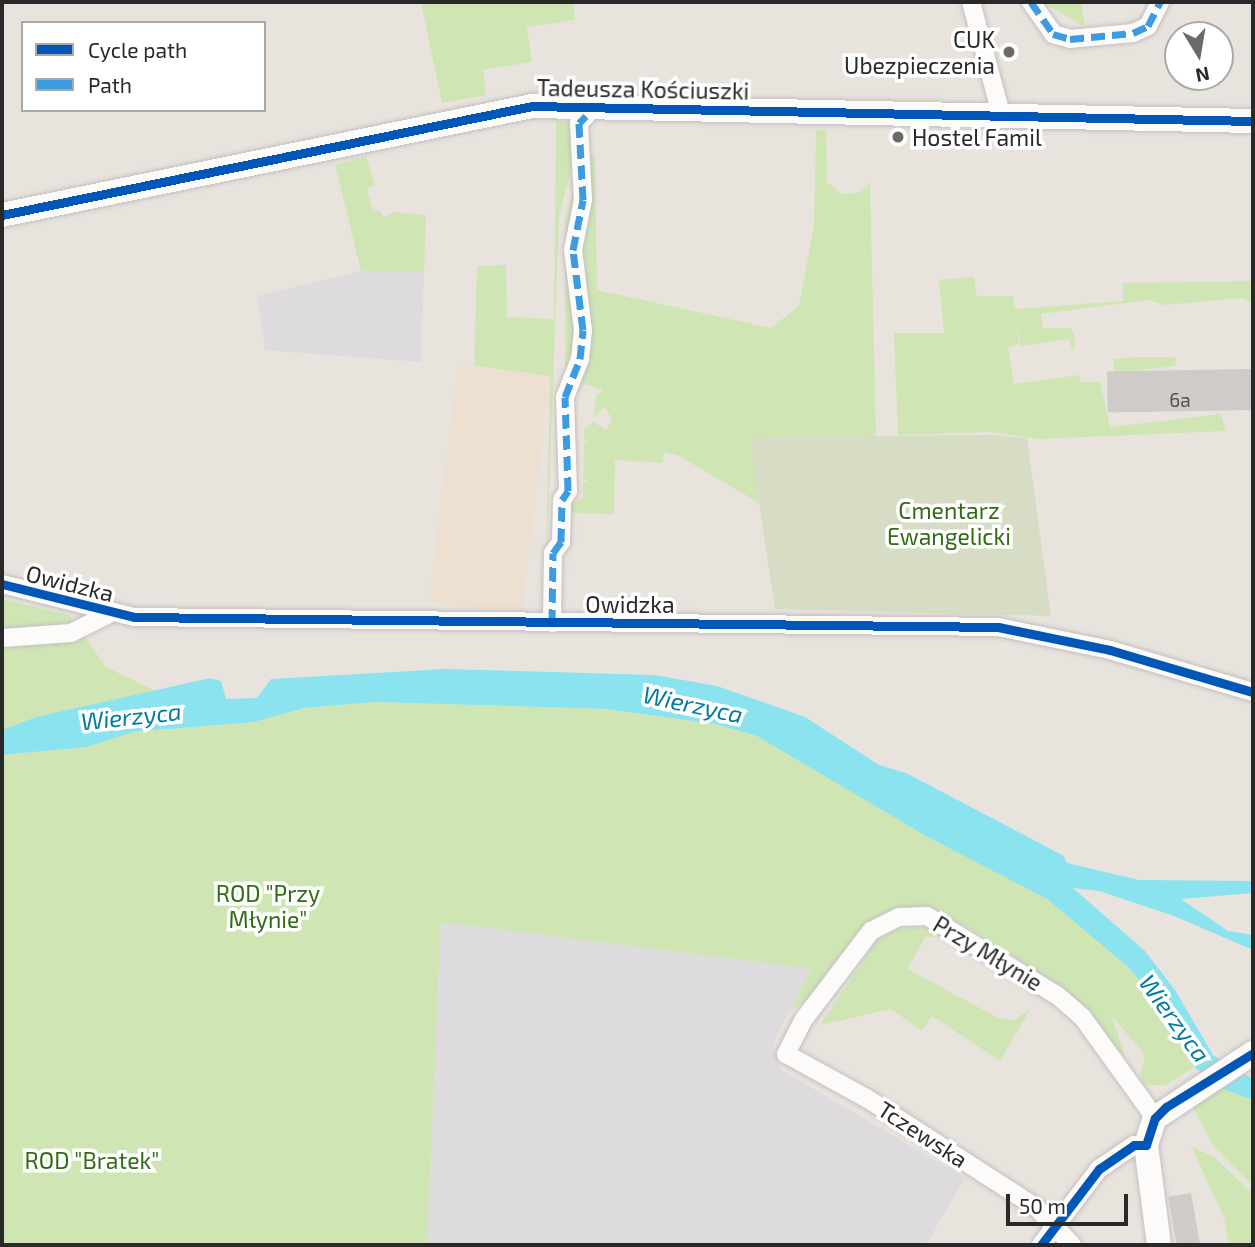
<!DOCTYPE html>
<meta charset="utf-8">
<style>
body{margin:0}
#map{position:relative;width:1255px;height:1247px;overflow:hidden;background:#e9e3de;font-family:"Exo 2",sans-serif}
div>[style]{position:absolute}
[style*='--x']{left:calc(var(--x)*1px);top:calc(var(--y)*1px);width:calc(var(--w)*1px);rotate:calc(var(--a)*1deg)}
.industrial>*{inset:0;background:#dedbde}
.education>*{inset:0;background:#ede0d1;transform-origin:0 0}
.green>*{inset:0;background:#cfe6b4}
.cemetery>*{inset:0;background:#d7ddc4}
.water>*{inset:0;background:#8ce3f0}
.building>*{inset:0;background:#cfcbc8;transform-origin:0 0}
.roads{filter:drop-shadow(0 0 2px #c2c0c0) drop-shadow(0 0 2px #c2c0c0)}
.street>*{height:18px;margin:-9px;padding:0 9px;transform-origin:9px;border-radius:9px;background:#fcfbfa}
.secondary>*{height:24px;margin:-12px;padding:0 12px;transform-origin:12px;border-radius:12px;background:#fcfbfa}
.quiet>*{height:7px;margin-top:-3.5px;transform-origin:0;background:repeating-linear-gradient(90deg,#3d9ce1 0 14px,transparent 0 21px)}
.cycleway>*{height:9px;margin:-4.5px;padding:0 4.5px;transform-origin:4.5px;border-radius:4.5px;background:#0057b8}
.dots>*{width:19px;height:19px;translate:-50% -50%;box-sizing:border-box;border:4px solid #fff;border-radius:50%}
span{translate:-50% -50%;white-space:nowrap;text-align:center;line-height:1.15;-webkit-text-stroke:7px #fff;paint-order:stroke}
.number-label{font-size:19px;color:#535252}
.number-label span{-webkit-text-stroke-width:0}
.poi-label{font-size:23px;color:#292929}
.right{translate:-100% -50%;text-align:right}
.left{translate:0 -50%;text-align:left}
.street-label{font-size:23px;color:#292929}
.park-label{font-size:23px;color:#316c14}
.water-label{font-size:24px;color:#037b9d;font-style:italic}
.frame{position:absolute;inset:0;border:4px solid #292929;pointer-events:none}
.legend{position:absolute;left:21px;top:21px;width:245px;height:91px;box-sizing:border-box;background:#fff;border:2px solid #a9a9a9;margin:0;padding:9px 12px;list-style:none;font-size:21px;color:#292929}
.legend li{display:flex;align-items:center;gap:14px;height:35px}
.legend b{width:35px;border:2px solid #a9a9a9}
.north{position:absolute;left:1164px;top:21px;width:70px;height:70px;box-sizing:border-box;background:#fff;border:2px solid #a9a9a9;border-radius:50%;rotate:169deg;font-size:19px;font-weight:700;line-height:28px;text-align:center;color:#292929}
.north::after{content:'';display:block;margin:auto;width:24px;height:32px;background:#6c6a68;clip-path:polygon(50% 0,100% 100%,50% 72%,0 100%)}
.scale{position:absolute;left:1006px;top:1194px;width:122px;height:32px;box-sizing:border-box;border:4px solid #292929;border-top:0;padding-left:9px;font-size:21px;line-height:24px;white-space:nowrap;color:#292929;-webkit-text-stroke:5px #fff;paint-order:stroke}
</style>
<div id="map">
<div class="industrial">
<i style="clip-path:polygon(361px 271px,424px 272px,421px 362px,265px 350px,257px 296px)"></i>
<i style="clip-path:polygon(441px 922px,811px 969px,773px 1043px,780px 1069px,965px 1178px,926px 1245px,427px 1245px)"></i>
</div>
<div class="education">
<i style="left:458px;top:365px;width:93px;height:239px;rotate:7deg"></i>
</div>
<div class="green">
<i style="clip-path:polygon(421px 2px,573px 2px,575px 20px,527px 27px,532px 62px,483px 70px,486px 95px,442px 103px)"></i>
<i style="clip-path:polygon(1044px 2px,1081px 2px,1085px 27px,1044px 3px)"></i>
<i style="clip-path:polygon(571px 121px,574px 159px,559px 216px,545px 607px,550px 376px,474px 366px,477px 266px,506px 265px,507px 317px,554px 319px,556px 122px)"></i>
<i style="clip-path:polygon(816px 130px,826px 130px,827px 182px,842px 194px,858px 193px,870px 183px,876px 436px,750px 437px,759px 503px,679px 456px,664px 452px,663px 463px,615px 460px,614px 514px,570px 513px,568px 550px,561px 555px,567px 550px,568px 505px,583px 498px,583px 482px,589px 482px,583px 479px,584px 443px,589px 441px,584px 440px,584px 429px,594px 422px,606px 430px,612px 419px,604px 407px,594px 417px,596px 396px,603px 390px,578px 382px,587px 155px,595px 155px,597px 290px,771px 328px,799px 306px,814px 225px)"></i>
<i style="clip-path:polygon(366px 156px,375px 185px,367px 189px,373px 211px,381px 211px,383px 218px,395px 212px,426px 215px,424px 272px,361px 271px,335px 165px)"></i>
<i style="clip-path:polygon(575px 180px,566px 262px,577px 335px,569px 371px,565px 365px,565px 222px)"></i>
<i style="clip-path:polygon(974px 277px,977px 296px,1013px 296px,1015px 309px,1123px 301px,1123px 283px,1253px 281px,1253px 304px,1242px 298px,1164px 305px,1148px 300px,1041px 314px,1043px 328px,1071px 328px,1076px 340px,1072px 352px,1069px 339px,1021px 346px,1017px 323px,1019px 344px,1008px 347px,1014px 384px,1079px 375px,1081px 382px,1100px 382px,1110px 427px,1221px 414px,1226px 431px,1038px 439px,990px 432px,898px 435px,894px 333px,944px 333px,939px 280px)"></i>
<i style="clip-path:polygon(1136px 357px,1175px 357px,1176px 366px,1115px 373px,1113px 359px)"></i>
<i style="clip-path:polygon(2px 599px,69px 615px,106px 667px,158px 692px,36px 717px,2px 730px)"></i>
<i style="clip-path:polygon(376px 702px,606px 709px,715px 724px,757px 736px,1047px 899px,1128px 967px,1156px 999px,1194px 1067px,1166px 1085px,1144px 1085px,1140px 1075px,1145px 1055px,1111px 1015px,1126px 1058px,1068px 992px,975px 931px,926px 906px,896px 908px,860px 928px,810px 998px,790px 1011px,811px 969px,441px 922px,427px 1245px,2px 1245px,2px 755px,87px 747px,133px 732px,254px 722px,304px 708px)"></i>
<i style="clip-path:polygon(925px 927px,949px 936px,925px 937px,908px 969px,998px 1018px,1014px 1020px,1031px 1008px,1000px 1061px,932px 1016px,922px 1031px,891px 1009px,820px 1025px,877px 940px,898px 929px)"></i>
<i style="clip-path:polygon(1221px 1088px,1253px 1100px,1253px 1186px,1214px 1147px,1192px 1106px)"></i>
<i style="clip-path:polygon(1191px 1146px,1214px 1157px,1253px 1194px,1253px 1245px,1229px 1245px,1224px 1218px)"></i>
</div>
<div class="cemetery">
<i style="clip-path:polygon(989px 435px,1027px 438px,1051px 616px,775px 609px,749px 437px)"></i>
</div>
<div class="water">
<i style="clip-path:polygon(445px 669px,655px 675px,717px 686px,805px 717px,879px 765px,906px 773px,1064px 856px,1067px 863px,1139px 880px,1253px 881px,1253px 893px,1181px 899px,1228px 931px,1253px 935px,1253px 950px,1174px 916px,1099px 891px,1073px 888px,1145px 951px,1175px 990px,1213px 1055px,1253px 1079px,1253px 1100px,1221px 1088px,1194px 1067px,1156px 999px,1128px 967px,1047px 899px,926px 836px,757px 736px,715px 724px,606px 709px,376px 702px,304px 708px,254px 722px,133px 732px,87px 747px,2px 755px,2px 730px,36px 717px,210px 678px,221px 681px,226px 699px,257px 698px,271px 679px)"></i>
</div>
<div class="building">
<i style="left:1252px;top:369px;width:41px;height:145px;rotate:89deg"></i>
<i style="left:1191px;top:1193px;width:53px;height:23px;rotate:80deg"></i>
</div>
<div class="roads">
<div class="street">
<i style="--x:971;--y:2;--w:116;--a:75"></i>
<i style="--x:1031;--y:2;--w:39;--a:55"></i>
<i style="--x:1053;--y:34;--w:18;--a:16"></i>
<i style="--x:1070;--y:39;--w:63;--a:-5.4"></i>
<i style="--x:1133;--y:33;--w:17;--a:-25"></i>
<i style="--x:1148;--y:26;--w:27;--a:-63"></i>
<i style="--x:2;--y:584;--w:136;--a:14"></i>
<i style="--x:134;--y:617;--w:864;--a:0.66"></i>
<i style="--x:998;--y:627;--w:114;--a:11.6"></i>
<i style="--x:1110;--y:650;--w:149;--a:16.4"></i>
<i style="--x:552;--y:623;--w:70;--a:-89.2"></i>
<i style="--x:553;--y:553;--w:14;--a:-54"></i>
<i style="--x:561;--y:542;--w:42;--a:-88.6"></i>
<i style="--x:562;--y:500;--w:11;--a:-56"></i>
<i style="--x:568;--y:491;--w:94;--a:-91.8"></i>
<i style="--x:565;--y:397;--w:41;--a:-68.5"></i>
<i style="--x:580;--y:359;--w:29;--a:-84"></i>
<i style="--x:583;--y:330;--w:81;--a:-97.1"></i>
<i style="--x:573;--y:250;--w:51;--a:-78.7"></i>
<i style="--x:583;--y:200;--w:77;--a:-93"></i>
<i style="--x:579;--y:123;--w:10;--a:-45"></i>
<i style="--x:2;--y:638;--w:69;--a:-4.1"></i>
<i style="--x:71;--y:633;--w:42;--a:-26.6"></i>
<i style="--x:1041;--y:1245;--w:96;--a:-52.7"></i>
<i style="--x:1099;--y:1169;--w:42;--a:-34.4"></i>
<i style="--x:1134;--y:1145;--w:12;--a:0"></i>
<i style="--x:1072;--y:1245;--w:51;--a:-133.4"></i>
<i style="--x:1037;--y:1208;--w:203;--a:-147.2"></i>
<i style="--x:866;--y:1098;--w:91;--a:-151.2"></i>
<i style="--x:786;--y:1054;--w:39;--a:-63"></i>
<i style="--x:804;--y:1019;--w:111;--a:-52.7"></i>
<i style="--x:871;--y:931;--w:31;--a:-27"></i>
<i style="--x:899;--y:917;--w:28;--a:-2"></i>
<i style="--x:927;--y:916;--w:153;--a:31.4"></i>
<i style="--x:1058;--y:996;--w:33;--a:41"></i>
<i style="--x:1083;--y:1018;--w:123;--a:54.2"></i>
</div>
<div class="secondary">
<i style="--x:2;--y:215;--w:541;--a:-11.62"></i>
<i style="--x:532;--y:106;--w:721;--a:1.19"></i>
<i style="--x:1159;--y:1245;--w:101;--a:-97.4"></i>
<i style="--x:1146;--y:1145;--w:28;--a:-72"></i>
<i style="--x:1155;--y:1118;--w:118;--a:-33.6"></i>
</div>
</div>
<div class="quiet">
<i style="--x:1031;--y:2;--w:39;--a:55"></i>
<i style="--x:1053;--y:34;--w:18;--a:16"></i>
<i style="--x:1070;--y:39;--w:63;--a:-5.4"></i>
<i style="--x:1133;--y:33;--w:17;--a:-25"></i>
<i style="--x:1148;--y:26;--w:27;--a:-63"></i>
<i style="--x:552;--y:623;--w:70;--a:-89.2"></i>
<i style="--x:553;--y:553;--w:14;--a:-54"></i>
<i style="--x:561;--y:542;--w:42;--a:-88.6"></i>
<i style="--x:562;--y:500;--w:11;--a:-56"></i>
<i style="--x:568;--y:491;--w:94;--a:-91.8"></i>
<i style="--x:565;--y:397;--w:41;--a:-68.5"></i>
<i style="--x:580;--y:359;--w:29;--a:-84"></i>
<i style="--x:583;--y:330;--w:81;--a:-97.1"></i>
<i style="--x:573;--y:250;--w:51;--a:-78.7"></i>
<i style="--x:583;--y:200;--w:77;--a:-93"></i>
<i style="--x:579;--y:123;--w:10;--a:-45"></i>
</div>
<div class="cycleway">
<i style="--x:2;--y:215;--w:541;--a:-11.62"></i>
<i style="--x:532;--y:106;--w:721;--a:1.19"></i>
<i style="--x:2;--y:584;--w:136;--a:14"></i>
<i style="--x:134;--y:617;--w:864;--a:0.66"></i>
<i style="--x:998;--y:627;--w:114;--a:11.6"></i>
<i style="--x:1110;--y:650;--w:149;--a:16.4"></i>
<i style="--x:1041;--y:1245;--w:96;--a:-52.7"></i>
<i style="--x:1099;--y:1169;--w:42;--a:-34.4"></i>
<i style="--x:1134;--y:1145;--w:12;--a:0"></i>
<i style="--x:1146;--y:1145;--w:28;--a:-72"></i>
<i style="--x:1155;--y:1118;--w:16;--a:-45"></i>
<i style="--x:1166;--y:1107;--w:102;--a:-31.8"></i>
</div>
<div class="dots">
<i style="left:1009px;top:52px;background:#6c6a68"></i>
<i style="left:898px;top:137px;background:#6c6a68"></i>
</div>
<div class="number-label">
<span style="left:1180px;top:400px">6a</span>
</div>
<div class="poi-label">
<span class="right" style="left:995px;top:52px">CUK<br>Ubezpieczenia</span>
<span class="left" style="left:912px;top:137px">Hostel Famil</span>
</div>
<div class="street-label">
<span style="left:643px;top:89px;rotate:1deg">Tadeusza Kościuszki</span>
<span style="left:70px;top:583px;rotate:14deg">Owidzka</span>
<span style="left:630px;top:604px">Owidzka</span>
<span style="left:988px;top:953px;rotate:31deg">Przy Młynie</span>
<span style="left:923px;top:1134px;rotate:33deg">Tczewska</span>
</div>
<div class="park-label">
<span style="left:949px;top:523px">Cmentarz<br>Ewangelicki</span>
<span style="left:268px;top:906px">ROD "Przy<br>Młynie"</span>
<span style="left:92px;top:1160px">ROD "Bratek"</span>
</div>
<div class="water-label">
<span style="left:693px;top:704px;rotate:12deg">Wierzyca</span>
<span style="left:131px;top:716px;rotate:-6deg">Wierzyca</span>
<span style="left:1175px;top:1018px;rotate:54deg">Wierzyca</span>
</div>
<div class="frame"></div>
<ul class="legend">
<li><b style="height:9px;background:#0057b8"></b>Cycle path</li>
<li><b style="height:9px;background:#3d9ce1"></b>Path</li>
</ul>
<div class="north">N</div>
<div class="scale">50 m</div>
</div>
